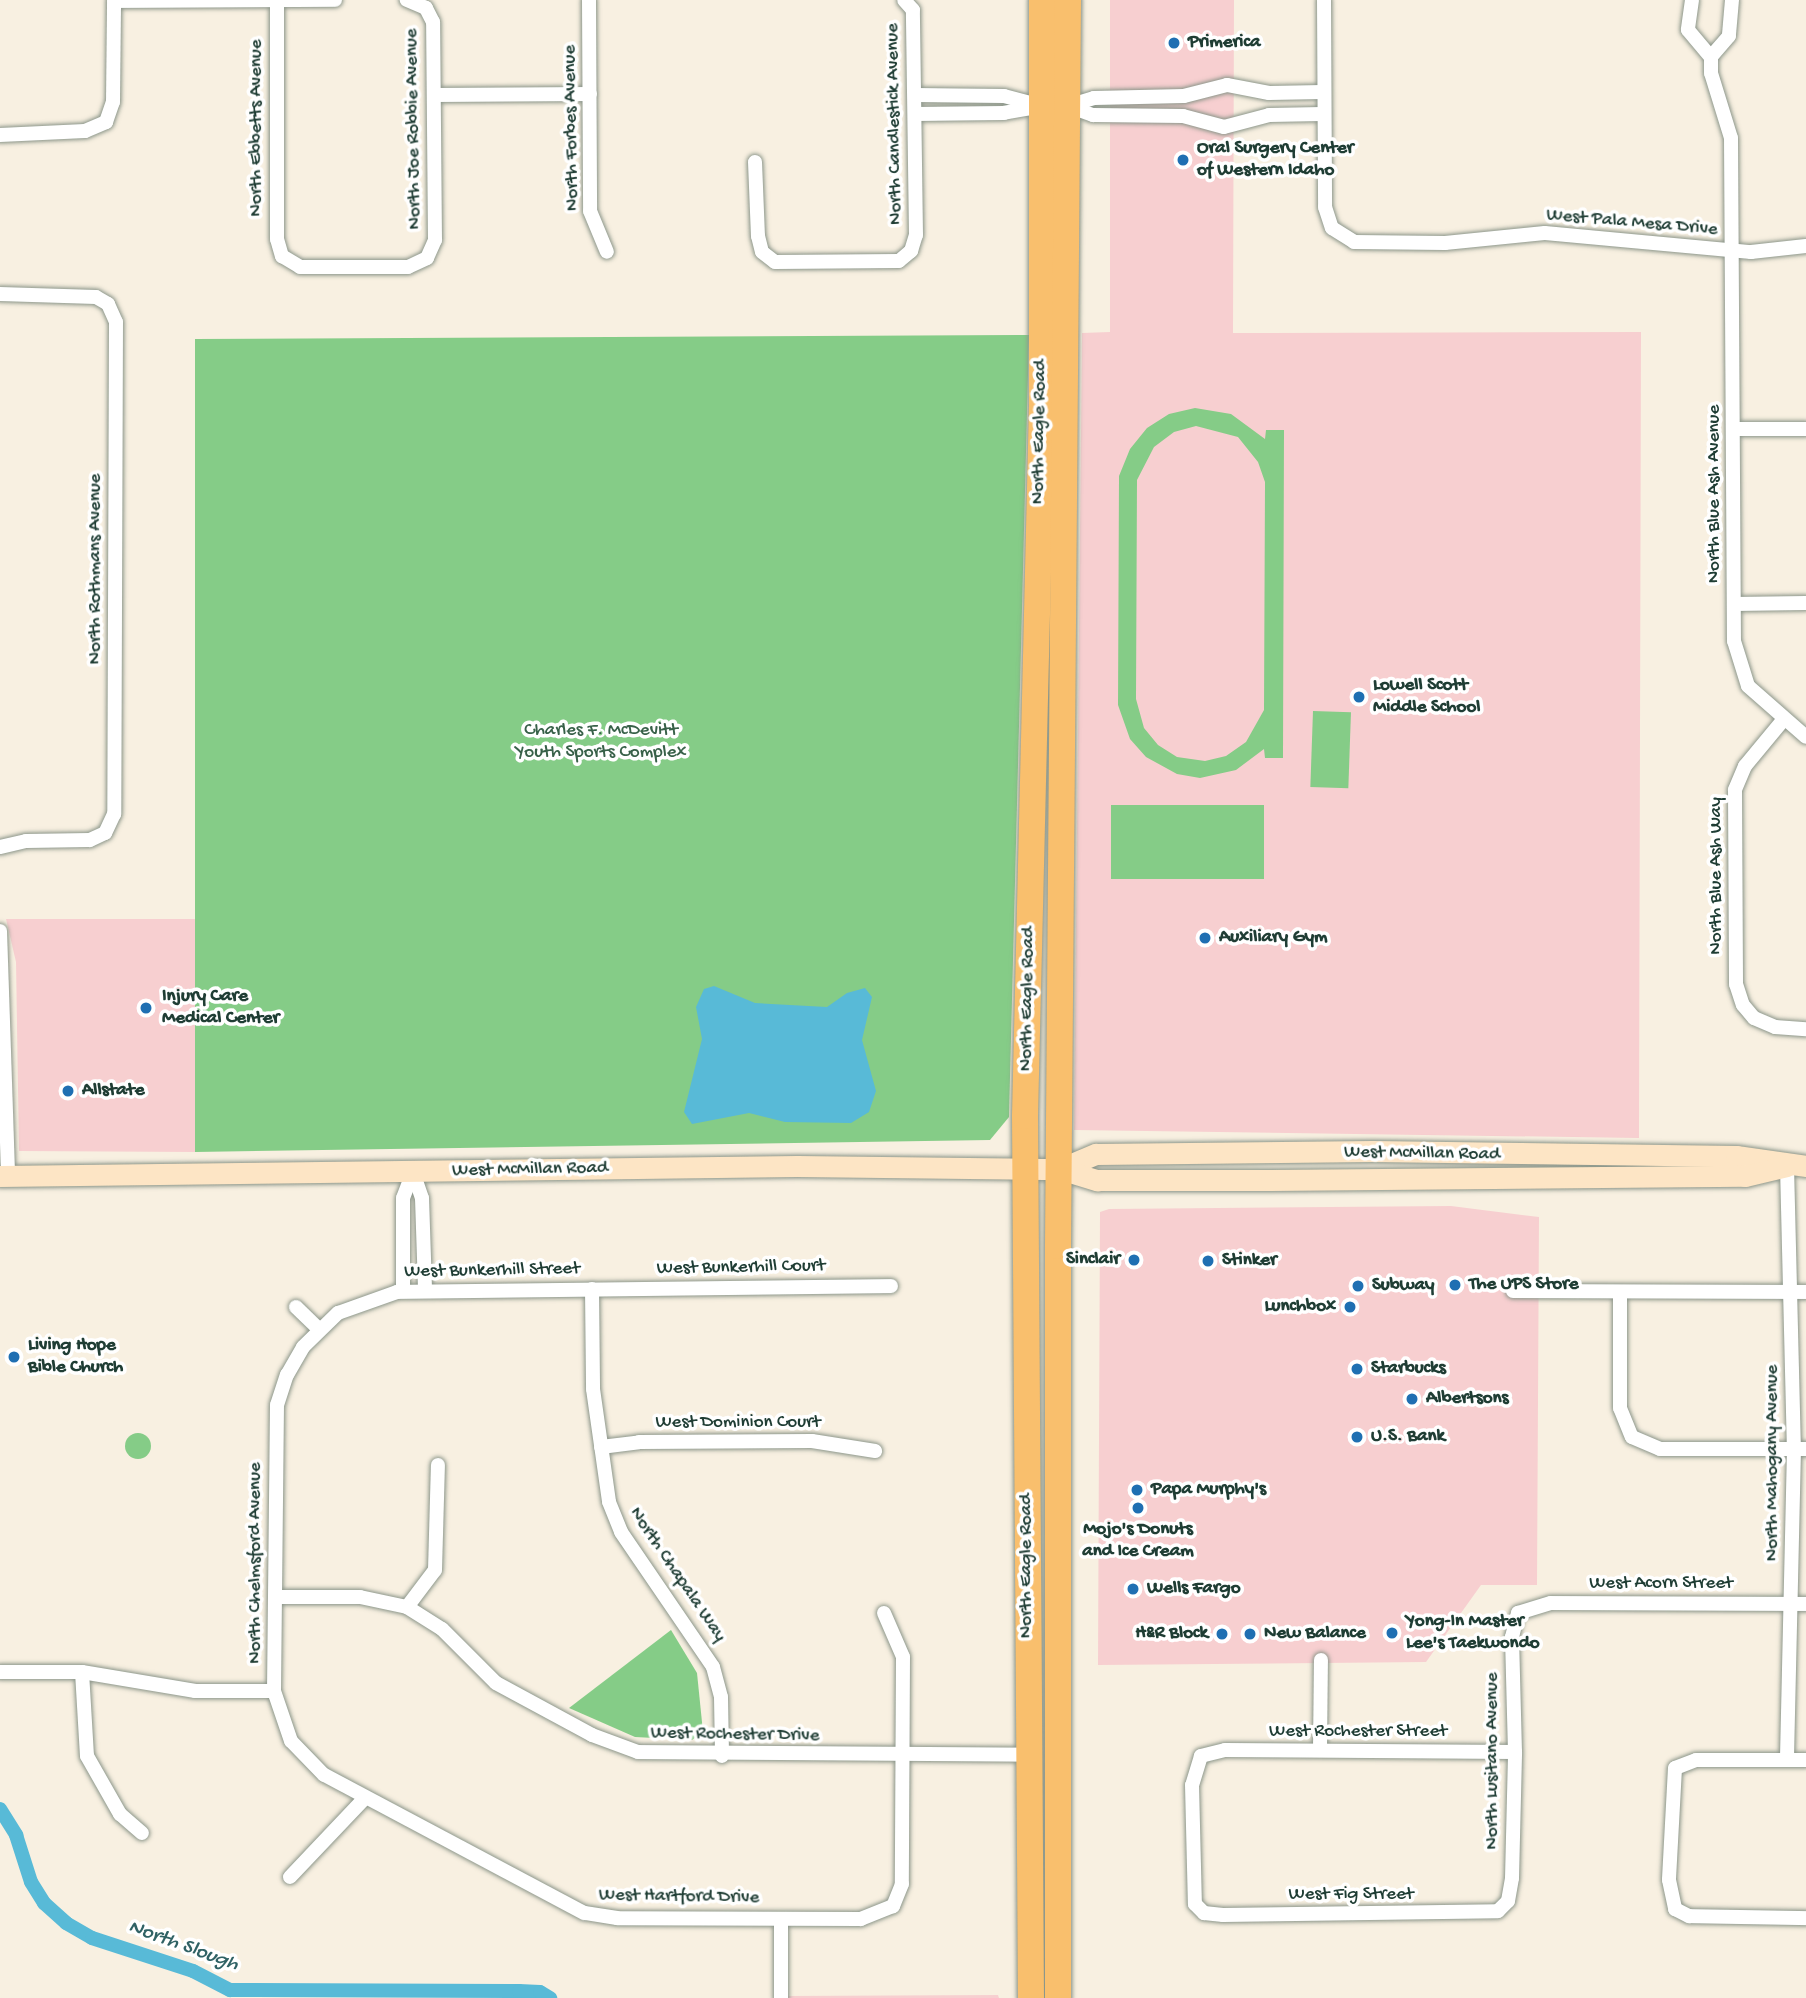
<!DOCTYPE html>
<style>
body{margin:0}
#map{position:relative;width:1806px;height:1998px;overflow:hidden;background:#f8f0e1;font-family:"Gochi Hand",sans-serif}
div>[style]{position:absolute}
[style*='--x']{left:calc(var(--x)*1px);top:calc(var(--y)*1px);width:calc(var(--w)*1px);rotate:calc(var(--a)*1deg)}
.built>*{inset:0;background:#f7cfd0}
.green>*{inset:0;background:#85cc87;transform-origin:0 0}
.round{border-radius:50%}
.water>*{inset:0;background:#58bad7}
.canal>*{height:14px;margin:-7px;padding:0 7px;transform-origin:7px;border-radius:7px;background:#58bad7}
.roads{filter:drop-shadow(0 0 2px #8c968a) drop-shadow(0 0 2px #8c968a)}
.street>*{height:14px;margin:-7px;padding:0 7px;transform-origin:7px;border-radius:7px;background:#fff}
.secondary>*{height:21px;margin:-10.5px;padding:0 10.5px;transform-origin:10.5px;border-radius:10.5px;background:#fde5c5}
.highway>*{height:26px;margin:-13px;padding:0 13px;transform-origin:13px;border-radius:13px;background:#f9bf6d}
.dots>*{width:19px;height:19px;translate:-50% -50%;box-sizing:border-box;border:4px solid #fff;border-radius:50%}
span{translate:-50% -50%;white-space:nowrap;text-align:center;line-height:1.15;-webkit-text-stroke:7px #fff;paint-order:stroke}
.poi-label{font-size:19px;color:#1f3d34;font-weight:700}
.left{translate:0 -50%;text-align:left}
.right{translate:-100% -50%;text-align:right}
.street-label{font-size:19px;color:#1f3d34}
.park-label{font-size:19px;color:#386149}
.water-label{font-size:21px;color:#306265;font-style:italic}
</style>
<div id="map">
<div class="built">
<i style="clip-path:polygon(1110px 0,1234px 0,1233px 333px,1641px 332px,1639px 1138px,1074px 1130px,1082px 333px,1110px 332px)"></i>
<i style="clip-path:polygon(6px 919px,195px 919px,195px 1152px,19px 1151px,16px 962px)"></i>
<i style="clip-path:polygon(1451px 1206px,1539px 1217px,1537px 1585px,1481px 1585px,1426px 1662px,1098px 1665px,1100px 1212px,1109px 1209px)"></i>
<i style="clip-path:polygon(998px 1995px,999px 1998px,788px 1998px,788px 1996px)"></i>
</div>
<div class="green">
<i style="clip-path:polygon(1029px 335px,1009px 1117px,990px 1140px,195px 1152px,195px 339px)"></i>
<i style="clip-path:polygon(evenodd,1195px 408px,1231px 414px,1265px 439px,1266px 430px,1284px 430px,1283px 758px,1265px 758px,1264px 749px,1236px 770px,1200px 778px,1177px 774px,1146px 757px,1130px 739px,1118px 705px,1119px 476px,1130px 449px,1147px 428px,1169px 414px,1195px 408px,1196px 426px,1238px 437px,1258px 462px,1265px 482px,1264px 710px,1246px 742px,1226px 756px,1205px 761px,1177px 757px,1158px 745px,1144px 728px,1136px 699px,1137px 480px,1154px 447px,1174px 432px,1196px 426px)"></i>
<i style="left:1313px;top:711px;width:38px;height:76px;rotate:2deg"></i>
<i style="left:1111px;top:805px;width:153px;height:74px"></i>
<i class="round" style="left:125px;top:1433px;width:26px;height:26px"></i>
<i style="clip-path:polygon(671px 1630px,697px 1673px,703px 1732px,692px 1740px,635px 1737px,569px 1708px)"></i>
</div>
<div class="water">
<i style="clip-path:polygon(714px 986px,755px 1003px,827px 1007px,847px 993px,865px 988px,872px 997px,862px 1040px,876px 1091px,869px 1112px,851px 1123px,785px 1122px,749px 1113px,692px 1124px,684px 1112px,702px 1039px,696px 1007px,704px 989px)"></i>
</div>
<div class="canal">
<i style="--x:0;--y:1809;--w:31;--a:58"></i>
<i style="--x:16;--y:1835;--w:49;--a:72.3"></i>
<i style="--x:31;--y:1882;--w:25;--a:58"></i>
<i style="--x:44;--y:1903;--w:30;--a:42"></i>
<i style="--x:66;--y:1923;--w:30;--a:30"></i>
<i style="--x:92;--y:1938;--w:106;--a:18.1"></i>
<i style="--x:193;--y:1971;--w:42;--a:27.2"></i>
<i style="--x:230;--y:1990;--w:289;--a:0.2"></i>
<i style="--x:519;--y:1991;--w:21;--a:3"></i>
<i style="--x:540;--y:1992;--w:12;--a:31"></i>
</div>
<div class="roads">
<div class="street">
<i style="--x:277;--y:0;--w:239;--a:90"></i>
<i style="--x:277;--y:239;--w:18;--a:74"></i>
<i style="--x:282;--y:256;--w:21;--a:31"></i>
<i style="--x:300;--y:267;--w:108;--a:0"></i>
<i style="--x:408;--y:267;--w:21;--a:-25"></i>
<i style="--x:427;--y:258;--w:20;--a:-66"></i>
<i style="--x:435;--y:240;--w:218;--a:-90.5"></i>
<i style="--x:433;--y:22;--w:16;--a:-117"></i>
<i style="--x:426;--y:8;--w:21;--a:-157"></i>
<i style="--x:589;--y:0;--w:211;--a:89.7"></i>
<i style="--x:590;--y:211;--w:44;--a:67.5"></i>
<i style="--x:1324;--y:0;--w:207;--a:89.7"></i>
<i style="--x:1325;--y:207;--w:22;--a:72"></i>
<i style="--x:1332;--y:228;--w:26;--a:32"></i>
<i style="--x:1354;--y:242;--w:91;--a:0.6"></i>
<i style="--x:1445;--y:243;--w:100;--a:-5.7"></i>
<i style="--x:1545;--y:233;--w:207;--a:5.3"></i>
<i style="--x:1751;--y:252;--w:55;--a:-6.2"></i>
<i style="--x:1692;--y:0;--w:30;--a:98"></i>
<i style="--x:1688;--y:30;--w:35;--a:50"></i>
<i style="--x:1732;--y:0;--w:36;--a:95"></i>
<i style="--x:1729;--y:36;--w:28;--a:131"></i>
<i style="--x:1711;--y:57;--w:16;--a:90"></i>
<i style="--x:1711;--y:73;--w:68;--a:72.9"></i>
<i style="--x:1731;--y:138;--w:503;--a:89.66"></i>
<i style="--x:1734;--y:641;--w:47;--a:72.7"></i>
<i style="--x:1748;--y:686;--w:77;--a:41.3"></i>
<i style="--x:114;--y:1;--w:221;--a:-0.3"></i>
<i style="--x:1322;--y:92;--w:53;--a:178.9"></i>
<i style="--x:1269;--y:93;--w:43;--a:-169.2"></i>
<i style="--x:1227;--y:85;--w:44;--a:165.7"></i>
<i style="--x:1184;--y:96;--w:90;--a:178.7"></i>
<i style="--x:1094;--y:98;--w:27;--a:163"></i>
<i style="--x:1068;--y:106;--w:27;--a:20"></i>
<i style="--x:1093;--y:115;--w:90;--a:0.6"></i>
<i style="--x:1183;--y:116;--w:42;--a:15"></i>
<i style="--x:1224;--y:127;--w:47;--a:-14.9"></i>
<i style="--x:1269;--y:115;--w:53;--a:-1.1"></i>
<i style="--x:434;--y:95;--w:156;--a:-0.4"></i>
<i style="--x:915;--y:95;--w:89;--a:0.6"></i>
<i style="--x:1004;--y:96;--w:39;--a:15"></i>
<i style="--x:1042;--y:106;--w:39;--a:170"></i>
<i style="--x:1004;--y:113;--w:89;--a:179.4"></i>
<i style="--x:0;--y:135;--w:85;--a:-2.7"></i>
<i style="--x:85;--y:131;--w:23;--a:-23"></i>
<i style="--x:106;--y:122;--w:21;--a:-71"></i>
<i style="--x:113;--y:102;--w:102;--a:-89.4"></i>
<i style="--x:755;--y:162;--w:74;--a:87.7"></i>
<i style="--x:758;--y:236;--w:16;--a:76"></i>
<i style="--x:762;--y:252;--w:16;--a:38"></i>
<i style="--x:775;--y:262;--w:124;--a:-0.5"></i>
<i style="--x:899;--y:261;--w:16;--a:-40"></i>
<i style="--x:911;--y:251;--w:17;--a:-73"></i>
<i style="--x:916;--y:235;--w:225;--a:-90.8"></i>
<i style="--x:913;--y:10;--w:13;--a:-132"></i>
<i style="--x:0;--y:294;--w:96;--a:1.8"></i>
<i style="--x:96;--y:297;--w:14;--a:30"></i>
<i style="--x:108;--y:304;--w:20;--a:66"></i>
<i style="--x:116;--y:322;--w:492;--a:90.2"></i>
<i style="--x:114;--y:814;--w:21;--a:115"></i>
<i style="--x:105;--y:833;--w:17;--a:155"></i>
<i style="--x:90;--y:840;--w:64;--a:179.1"></i>
<i style="--x:26;--y:841;--w:27;--a:167"></i>
<i style="--x:1734;--y:429;--w:72;--a:0"></i>
<i style="--x:1734;--y:604;--w:72;--a:-0.8"></i>
<i style="--x:1784;--y:719;--w:61;--a:129.7"></i>
<i style="--x:1745;--y:766;--w:26;--a:113"></i>
<i style="--x:1735;--y:790;--w:194;--a:89.7"></i>
<i style="--x:1736;--y:984;--w:22;--a:72"></i>
<i style="--x:1743;--y:1005;--w:17;--a:50"></i>
<i style="--x:1754;--y:1018;--w:23;--a:23"></i>
<i style="--x:1775;--y:1027;--w:31;--a:4"></i>
<i style="--x:0;--y:931;--w:245;--a:88.1"></i>
<i style="--x:1787;--y:1166;--w:283;--a:88.6"></i>
<i style="--x:1794;--y:1449;--w:311;--a:91.3"></i>
<i style="--x:592;--y:1289;--w:100;--a:89.4"></i>
<i style="--x:593;--y:1389;--w:114;--a:81.9"></i>
<i style="--x:609;--y:1502;--w:32;--a:68"></i>
<i style="--x:621;--y:1532;--w:163;--a:55.7"></i>
<i style="--x:713;--y:1667;--w:31;--a:75"></i>
<i style="--x:721;--y:1697;--w:59;--a:89"></i>
<i style="--x:403;--y:1291;--w:93;--a:-90"></i>
<i style="--x:403;--y:1198;--w:28;--a:-69"></i>
<i style="--x:413;--y:1172;--w:28;--a:71"></i>
<i style="--x:422;--y:1198;--w:92;--a:88.1"></i>
<i style="--x:1513;--y:1291;--w:293;--a:0.2"></i>
<i style="--x:1620;--y:1292;--w:116;--a:90"></i>
<i style="--x:1620;--y:1408;--w:31;--a:68"></i>
<i style="--x:1632;--y:1437;--w:30;--a:23"></i>
<i style="--x:1660;--y:1449;--w:146;--a:0"></i>
<i style="--x:296;--y:1307;--w:30;--a:44"></i>
<i style="--x:601;--y:1447;--w:38;--a:-7"></i>
<i style="--x:639;--y:1442;--w:173;--a:-0.3"></i>
<i style="--x:812;--y:1441;--w:64;--a:9"></i>
<i style="--x:275;--y:1597;--w:85;--a:0"></i>
<i style="--x:360;--y:1597;--w:48;--a:12"></i>
<i style="--x:407;--y:1607;--w:41;--a:32.2"></i>
<i style="--x:442;--y:1629;--w:76;--a:45"></i>
<i style="--x:496;--y:1683;--w:109;--a:28.4"></i>
<i style="--x:592;--y:1735;--w:49;--a:20.3"></i>
<i style="--x:638;--y:1752;--w:393;--a:0.4"></i>
<i style="--x:407;--y:1607;--w:46;--a:-52.9"></i>
<i style="--x:435;--y:1570;--w:105;--a:-88.4"></i>
<i style="--x:884;--y:1613;--w:48;--a:66.6"></i>
<i style="--x:903;--y:1657;--w:227;--a:90.3"></i>
<i style="--x:902;--y:1884;--w:24;--a:112"></i>
<i style="--x:893;--y:1906;--w:35;--a:158"></i>
<i style="--x:861;--y:1919;--w:244;--a:-179.8"></i>
<i style="--x:617;--y:1918;--w:33;--a:-171"></i>
<i style="--x:584;--y:1913;--w:294;--a:-152"></i>
<i style="--x:324;--y:1775;--w:47;--a:-134.1"></i>
<i style="--x:291;--y:1741;--w:53;--a:-108.8"></i>
<i style="--x:274;--y:1691;--w:286;--a:-89.4"></i>
<i style="--x:277;--y:1405;--w:32;--a:-72"></i>
<i style="--x:287;--y:1375;--w:32;--a:-60"></i>
<i style="--x:303;--y:1347;--w:49;--a:-44.2"></i>
<i style="--x:338;--y:1313;--w:63;--a:-19.6"></i>
<i style="--x:397;--y:1292;--w:494;--a:-0.7"></i>
<i style="--x:0;--y:1672;--w:82;--a:0"></i>
<i style="--x:82;--y:1672;--w:115;--a:9.5"></i>
<i style="--x:195;--y:1691;--w:79;--a:0"></i>
<i style="--x:82;--y:1672;--w:84;--a:86.6"></i>
<i style="--x:87;--y:1756;--w:67;--a:60.4"></i>
<i style="--x:120;--y:1814;--w:29;--a:41"></i>
<i style="--x:1320;--y:1750;--w:90;--a:-89.4"></i>
<i style="--x:1515;--y:1752;--w:290;--a:-179.6"></i>
<i style="--x:1225;--y:1750;--w:25;--a:166"></i>
<i style="--x:1201;--y:1756;--w:30;--a:107"></i>
<i style="--x:1192;--y:1785;--w:119;--a:88.6"></i>
<i style="--x:1195;--y:1904;--w:13;--a:45"></i>
<i style="--x:1204;--y:1913;--w:19;--a:6"></i>
<i style="--x:1223;--y:1915;--w:275;--a:-0.8"></i>
<i style="--x:1498;--y:1911;--w:14;--a:-45"></i>
<i style="--x:1508;--y:1901;--w:23;--a:-80"></i>
<i style="--x:1512;--y:1878;--w:126;--a:-88.6"></i>
<i style="--x:1515;--y:1752;--w:115;--a:-91.5"></i>
<i style="--x:1512;--y:1637;--w:25;--a:-76"></i>
<i style="--x:1518;--y:1613;--w:34;--a:-17"></i>
<i style="--x:1551;--y:1603;--w:255;--a:0.2"></i>
<i style="--x:1806;--y:1760;--w:110;--a:180"></i>
<i style="--x:1696;--y:1760;--w:22;--a:159"></i>
<i style="--x:1675;--y:1768;--w:112;--a:93.1"></i>
<i style="--x:1669;--y:1880;--w:30;--a:78"></i>
<i style="--x:1675;--y:1909;--w:16;--a:27"></i>
<i style="--x:1689;--y:1916;--w:117;--a:1"></i>
<i style="--x:290;--y:1877;--w:109;--a:-46.5"></i>
<i style="--x:781;--y:1998;--w:79;--a:-90"></i>
</div>
<div class="secondary">
<i style="--x:1060;--y:1169;--w:39;--a:-23"></i>
<i style="--x:1096;--y:1154;--w:277;--a:-0.6"></i>
<i style="--x:1373;--y:1151;--w:363;--a:0.8"></i>
<i style="--x:1736;--y:1156;--w:71;--a:8.1"></i>
<i style="--x:0;--y:1176;--w:797;--a:-0.72"></i>
<i style="--x:797;--y:1166;--w:263;--a:0.7"></i>
<i style="--x:1060;--y:1169;--w:39;--a:17"></i>
<i style="--x:1097;--y:1180;--w:174;--a:0"></i>
<i style="--x:1271;--y:1180;--w:474;--a:-0.5"></i>
<i style="--x:1745;--y:1176;--w:43;--a:-13.4"></i>
</div>
<div class="highway">
<i style="--x:1031;--y:1998;--w:882;--a:-90.39"></i>
<i style="--x:1025;--y:1116;--w:712;--a:-88.63"></i>
<i style="--x:1042;--y:404;--w:404;--a:-90"></i>
<i style="--x:1058;--y:1998;--w:752;--a:-90"></i>
<i style="--x:1058;--y:1246;--w:1246;--a:-89.54"></i>
</div>
</div>
<div class="dots">
<i style="left:1174px;top:43px;background:#1f6fb2"></i>
<i style="left:1183px;top:160px;background:#1f6fb2"></i>
<i style="left:1359px;top:697px;background:#1f6fb2"></i>
<i style="left:1205px;top:938px;background:#1f6fb2"></i>
<i style="left:146px;top:1008px;background:#1f6fb2"></i>
<i style="left:68px;top:1091px;background:#1f6fb2"></i>
<i style="left:1134px;top:1260px;background:#1f6fb2"></i>
<i style="left:1208px;top:1261px;background:#1f6fb2"></i>
<i style="left:1455px;top:1285px;background:#1f6fb2"></i>
<i style="left:1358px;top:1286px;background:#1f6fb2"></i>
<i style="left:1350px;top:1307px;background:#1f6fb2"></i>
<i style="left:14px;top:1357px;background:#1f6fb2"></i>
<i style="left:1357px;top:1369px;background:#1f6fb2"></i>
<i style="left:1412px;top:1399px;background:#1f6fb2"></i>
<i style="left:1357px;top:1437px;background:#1f6fb2"></i>
<i style="left:1137px;top:1490px;background:#1f6fb2"></i>
<i style="left:1138px;top:1508px;background:#1f6fb2"></i>
<i style="left:1133px;top:1589px;background:#1f6fb2"></i>
<i style="left:1392px;top:1633px;background:#1f6fb2"></i>
<i style="left:1222px;top:1634px;background:#1f6fb2"></i>
<i style="left:1250px;top:1634px;background:#1f6fb2"></i>
</div>
<div class="poi-label">
<span class="left" style="left:1188px;top:43px">Primerica</span>
<span class="left" style="left:1197px;top:160px">Oral Surgery Center<br>of Western Idaho</span>
<span class="left" style="left:1373px;top:697px">Lowell Scott<br>Middle School</span>
<span class="left" style="left:1219px;top:938px">Auxiliary Gym</span>
<span class="left" style="left:162px;top:1008px">Injury Care<br>Medical Center</span>
<span class="left" style="left:82px;top:1091px">Allstate</span>
<span class="right" style="left:1120px;top:1260px">Sinclair</span>
<span class="left" style="left:1222px;top:1261px">Stinker</span>
<span class="left" style="left:1469px;top:1285px">The UPS Store</span>
<span class="left" style="left:1372px;top:1286px">Subway</span>
<span class="right" style="left:1336px;top:1307px">Lunchbox</span>
<span class="left" style="left:28px;top:1357px">Living Hope<br>Bible Church</span>
<span class="left" style="left:1371px;top:1369px">Starbucks</span>
<span class="left" style="left:1426px;top:1399px">Albertsons</span>
<span class="left" style="left:1371px;top:1437px">U.S. Bank</span>
<span class="left" style="left:1151px;top:1490px">Papa Murphy's</span>
<span style="left:1138px;top:1541px">Mojo's Donuts<br>and Ice Cream</span>
<span class="left" style="left:1147px;top:1589px">Wells Fargo</span>
<span class="left" style="left:1406px;top:1633px">Yong-In Master<br>Lee's Taekwondo</span>
<span class="right" style="left:1208px;top:1634px">H&amp;R Block</span>
<span class="left" style="left:1264px;top:1634px">New Balance</span>
</div>
<div class="street-label">
<span style="left:895px;top:124px;rotate:-91deg">North Candlestick Avenue</span>
<span style="left:257px;top:128px;rotate:-90deg">North Ebbetts Avenue</span>
<span style="left:572px;top:128px;rotate:-91deg">North Forbes Avenue</span>
<span style="left:414px;top:129px;rotate:-91deg">North Joe Robbie Avenue</span>
<span style="left:1632px;top:223px;rotate:5deg">West Pala Mesa Drive</span>
<span style="left:1040px;top:432px;rotate:-89deg">North Eagle Road</span>
<span style="left:1715px;top:494px;rotate:-90deg">North Blue Ash Avenue</span>
<span style="left:96px;top:569px;rotate:-90deg">North Rothmans Avenue</span>
<span style="left:1717px;top:876px;rotate:-90deg">North Blue Ash Way</span>
<span style="left:1028px;top:999px;rotate:-89deg">North Eagle Road</span>
<span style="left:1422px;top:1154px;rotate:1deg">West McMillan Road</span>
<span style="left:530px;top:1170px;rotate:-1deg">West McMillan Road</span>
<span style="left:741px;top:1268px;rotate:-1deg">West Bunkerhill Court</span>
<span style="left:492px;top:1271px;rotate:-1deg">West Bunkerhill Street</span>
<span style="left:738px;top:1423px">West Dominion Court</span>
<span style="left:1773px;top:1463px;rotate:-90deg">North Mahogany Avenue</span>
<span style="left:256px;top:1563px;rotate:-90deg">North Chelmsford Avenue</span>
<span style="left:1027px;top:1566px;rotate:-90deg">North Eagle Road</span>
<span style="left:677px;top:1575px;rotate:56deg">North Chapala Way</span>
<span style="left:1661px;top:1584px">West Acorn Street</span>
<span style="left:1358px;top:1732px">West Rochester Street</span>
<span style="left:735px;top:1735px;rotate:1deg">West Rochester Drive</span>
<span style="left:1493px;top:1761px;rotate:-90deg">North Lusitano Avenue</span>
<span style="left:1351px;top:1895px">West Fig Street</span>
<span style="left:679px;top:1897px;rotate:1deg">West Hartford Drive</span>
</div>
<div class="park-label">
<span style="left:601px;top:742px">Charles F. McDevitt<br>Youth Sports Complex</span>
</div>
<div class="water-label">
<span style="left:183px;top:1947px;rotate:20deg">North Slough</span>
</div>
</div>
